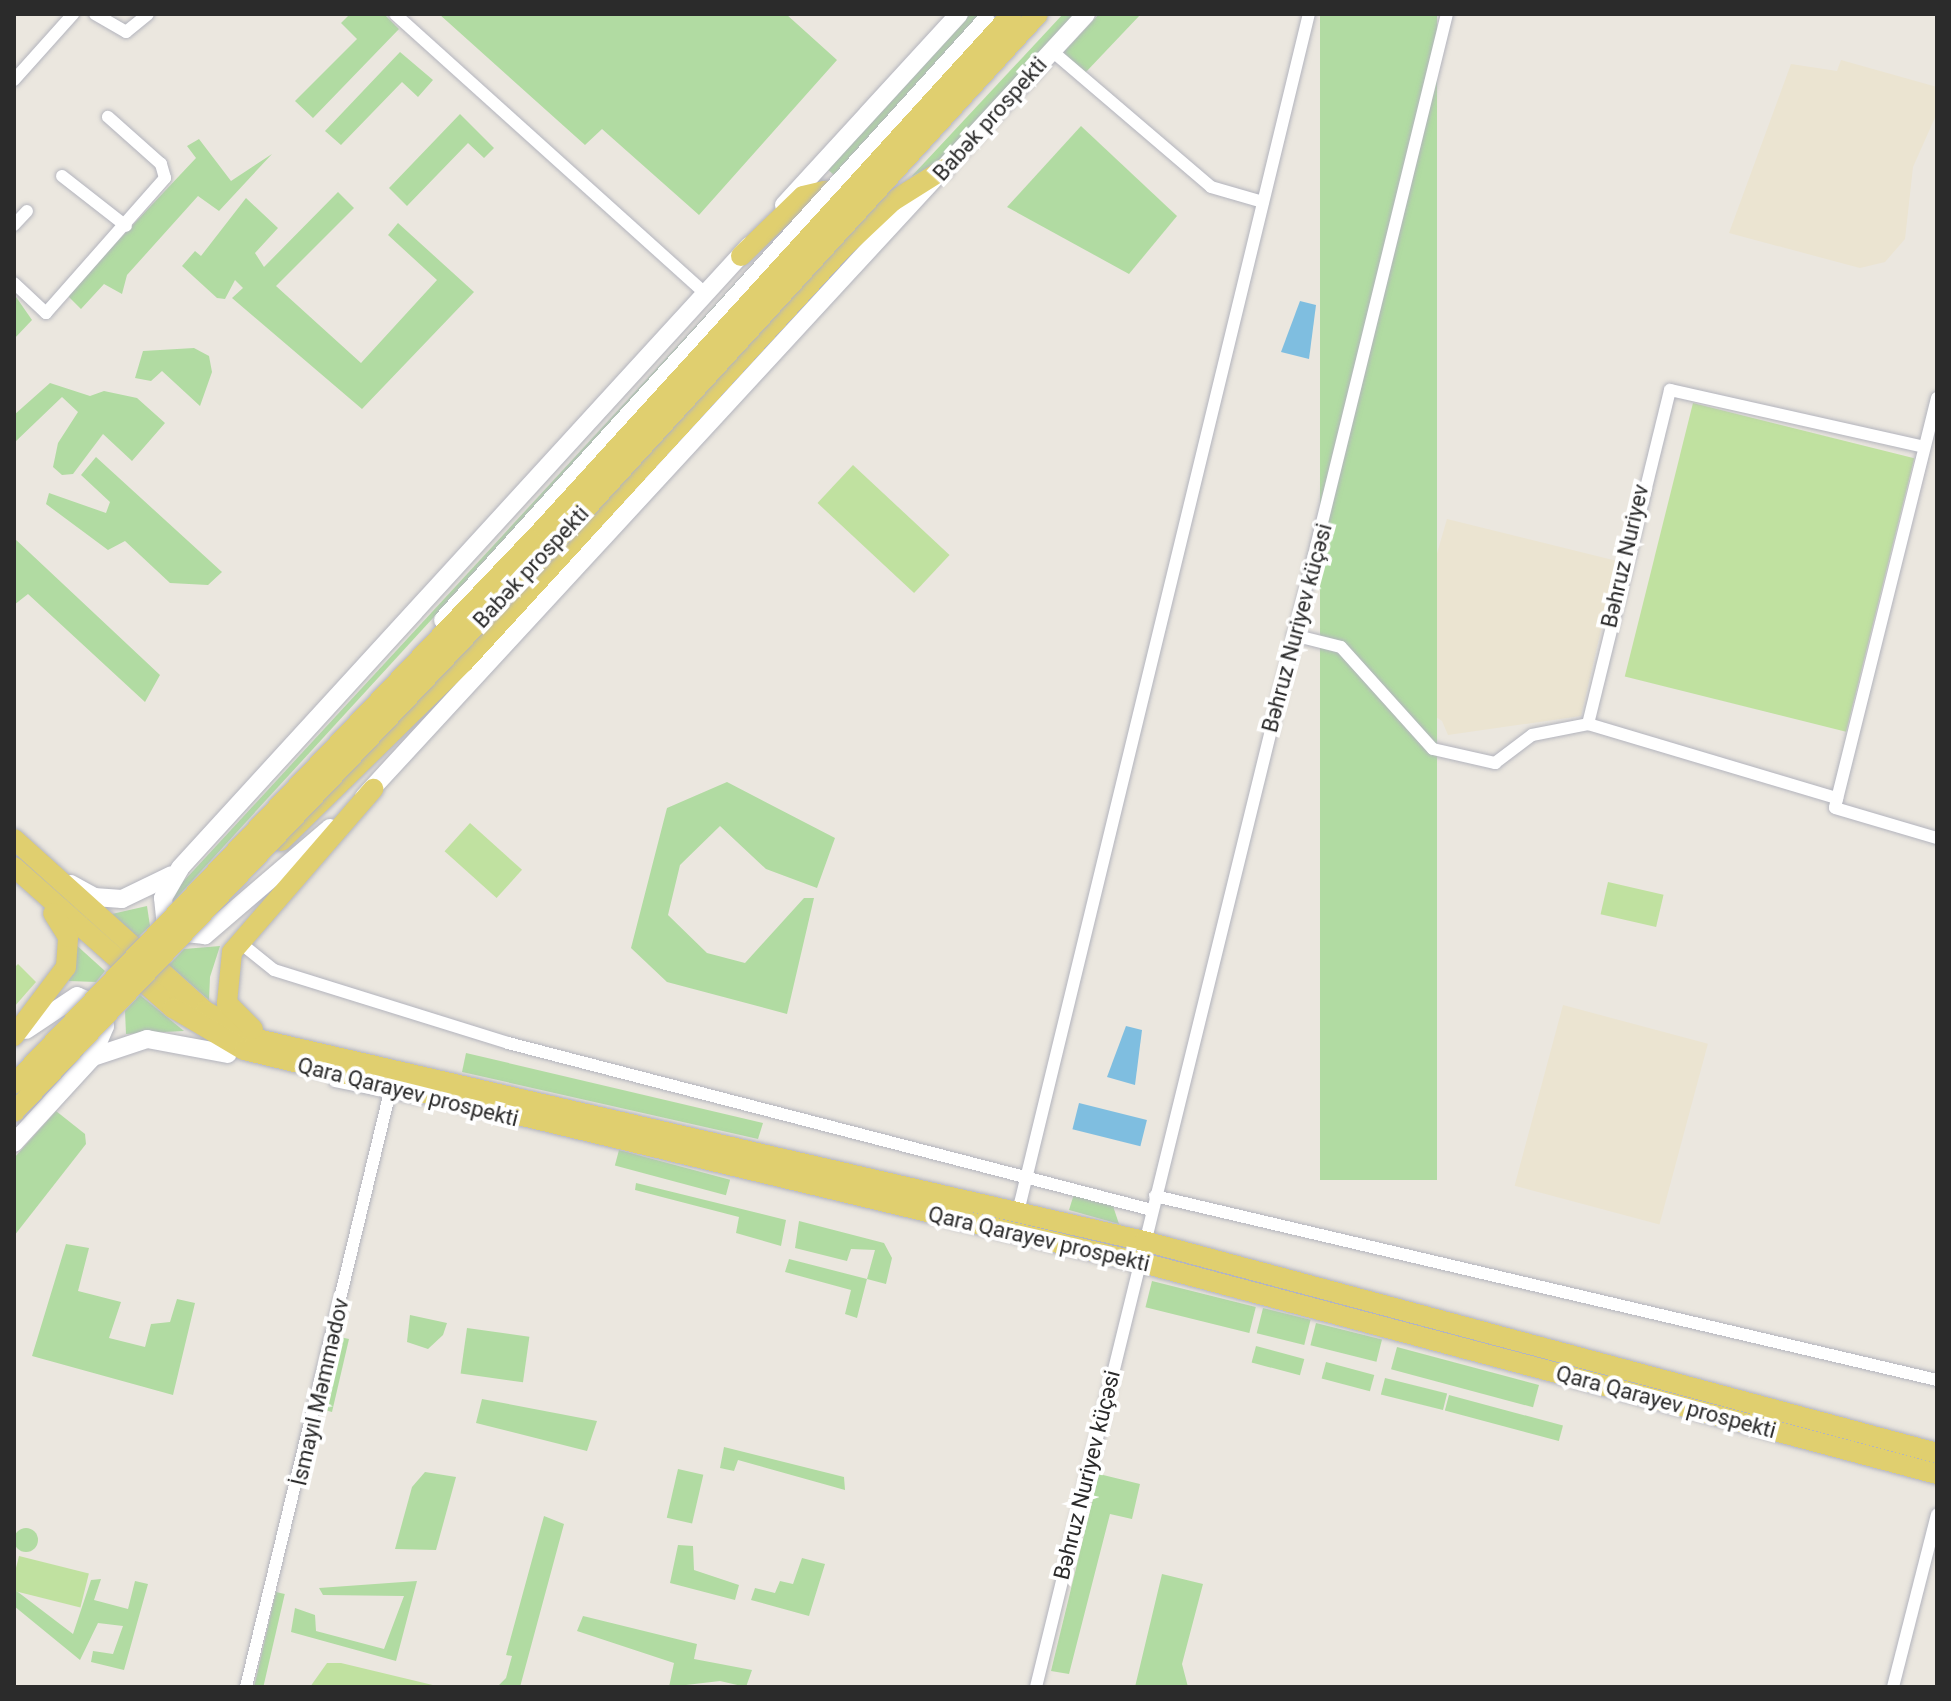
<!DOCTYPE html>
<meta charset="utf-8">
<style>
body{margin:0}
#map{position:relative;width:1951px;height:1701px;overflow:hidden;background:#ebe7df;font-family:Roboto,sans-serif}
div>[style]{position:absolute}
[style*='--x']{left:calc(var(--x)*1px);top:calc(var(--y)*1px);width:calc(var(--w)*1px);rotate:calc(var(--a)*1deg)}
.education>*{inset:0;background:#ebe4d1;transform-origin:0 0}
.green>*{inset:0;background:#b1dba2;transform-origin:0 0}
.round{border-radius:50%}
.pitch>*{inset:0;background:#c0e1a0;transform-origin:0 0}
.water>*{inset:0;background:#7fbee0;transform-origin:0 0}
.roads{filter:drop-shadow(0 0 2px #b3b4bd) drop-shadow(0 0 2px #b3b4bd)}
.street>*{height:12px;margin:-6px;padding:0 6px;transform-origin:6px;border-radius:6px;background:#fff}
.secondary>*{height:18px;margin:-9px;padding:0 9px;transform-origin:9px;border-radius:9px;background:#fff}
.primary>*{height:20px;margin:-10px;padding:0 10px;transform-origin:10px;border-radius:10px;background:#e0cf6f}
.bridges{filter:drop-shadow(0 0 2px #b3b4bd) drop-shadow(0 0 2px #b3b4bd)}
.secondary-bridge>*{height:18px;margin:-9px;padding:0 9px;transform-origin:9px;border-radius:9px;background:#fff}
.primary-bridge>*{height:20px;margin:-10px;padding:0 10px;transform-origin:10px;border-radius:10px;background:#e0cf6f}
span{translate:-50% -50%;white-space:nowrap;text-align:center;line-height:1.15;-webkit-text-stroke:8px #fff;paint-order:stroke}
.street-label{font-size:22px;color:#2b2b2b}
.frame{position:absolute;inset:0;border:16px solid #2b2b2b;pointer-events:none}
</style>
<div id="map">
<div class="education">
<i style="clip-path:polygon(1841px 60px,1937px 87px,1937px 113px,1913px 167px,1905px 239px,1885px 262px,1860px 268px,1729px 233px,1791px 64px,1837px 71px)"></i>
<i style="clip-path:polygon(1447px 519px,1617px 561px,1581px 716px,1448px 735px,1442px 721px,1397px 691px)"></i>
<i style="left:1563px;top:1005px;width:150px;height:187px;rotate:15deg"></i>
</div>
<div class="green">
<i style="clip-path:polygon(350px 14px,384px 14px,399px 29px,313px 118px,295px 101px,357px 39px,341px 23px)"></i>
<i style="clip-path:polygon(439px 14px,786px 14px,837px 60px,699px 215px,602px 129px,585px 145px)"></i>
<i style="clip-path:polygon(970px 14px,981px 14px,835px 176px,826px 168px)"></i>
<i style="clip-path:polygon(1063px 14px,1075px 14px,942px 160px,911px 177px)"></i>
<i style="clip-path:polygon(1099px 14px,1141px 14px,1085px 73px,1062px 54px)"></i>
<i style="left:1320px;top:14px;width:117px;height:1166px"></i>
<i style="clip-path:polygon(400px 52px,433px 80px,418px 97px,402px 82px,341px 145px,325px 131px)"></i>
<i style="clip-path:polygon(460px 114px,494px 148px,484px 158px,468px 143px,407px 206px,389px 188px)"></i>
<i style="clip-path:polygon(1081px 126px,1177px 216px,1129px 274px,1007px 207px)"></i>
<i style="clip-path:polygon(199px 139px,231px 181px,272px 154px,219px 211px,198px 196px,127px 275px,122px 294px,104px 284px,81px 309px,67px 295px,196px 158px,187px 146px)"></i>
<i style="clip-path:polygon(338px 192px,354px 208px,276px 286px,361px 363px,437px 280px,388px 235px,398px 223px,474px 292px,362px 409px,232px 298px,243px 288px,235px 280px,225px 299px,217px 298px,182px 266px,195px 251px,201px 256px,246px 198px,278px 228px,255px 253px,264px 267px)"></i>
<i style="clip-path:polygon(814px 198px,542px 499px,170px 905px,169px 897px)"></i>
<i style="clip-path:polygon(14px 294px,32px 320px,14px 339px)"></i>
<i style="clip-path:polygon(194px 348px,209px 356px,212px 372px,200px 406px,162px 371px,151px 381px,135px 378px,143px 351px)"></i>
<i style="clip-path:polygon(50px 383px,90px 396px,104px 391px,137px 398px,165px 423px,132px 461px,103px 434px,73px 474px,62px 475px,53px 467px,58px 443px,78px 412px,62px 397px,14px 443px,14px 415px)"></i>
<i style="clip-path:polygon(96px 457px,222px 572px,208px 585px,170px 583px,125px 541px,108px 550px,46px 504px,49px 493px,106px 513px,110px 502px,81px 475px)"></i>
<i style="clip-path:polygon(14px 538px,160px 675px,145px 702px,28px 594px,14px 605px)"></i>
<i style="clip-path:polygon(727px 782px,835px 838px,817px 888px,766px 869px,720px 826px,680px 865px,668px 915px,707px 953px,745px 963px,804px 898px,814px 898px,787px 1014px,667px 982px,631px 948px,667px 808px)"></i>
<i style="clip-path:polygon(147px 906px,150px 926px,134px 941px,103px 916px)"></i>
<i style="clip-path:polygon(74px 943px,105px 971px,96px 982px,69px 981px)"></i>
<i style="clip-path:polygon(220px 946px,210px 977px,209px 1000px,169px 965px,184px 949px)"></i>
<i style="clip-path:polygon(140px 995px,184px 1031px,126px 1034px,125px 1011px)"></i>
<i style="clip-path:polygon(466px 1053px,763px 1123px,758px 1139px,462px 1072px)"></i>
<i style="clip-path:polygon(56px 1111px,85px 1134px,86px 1144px,14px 1236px,14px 1158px)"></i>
<i style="left:619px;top:1150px;width:115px;height:16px;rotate:15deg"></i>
<i style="clip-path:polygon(636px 1183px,786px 1220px,781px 1246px,736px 1233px,739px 1217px,635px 1190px)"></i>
<i style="clip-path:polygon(1074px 1194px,1112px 1203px,1119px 1224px,1069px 1210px)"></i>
<i style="clip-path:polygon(799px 1221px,884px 1243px,892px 1258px,886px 1284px,867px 1279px,857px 1318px,845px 1314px,851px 1290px,785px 1272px,789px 1259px,867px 1279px,875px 1250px,851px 1249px,847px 1261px,795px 1248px)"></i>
<i style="clip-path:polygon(66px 1244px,89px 1248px,78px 1291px,121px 1302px,109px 1338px,145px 1347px,151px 1324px,170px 1322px,177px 1299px,195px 1303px,173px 1395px,32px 1356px)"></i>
<i style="left:1152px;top:1281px;width:107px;height:27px;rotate:14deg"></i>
<i style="left:1263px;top:1308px;width:49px;height:26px;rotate:14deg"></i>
<i style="clip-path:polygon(410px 1315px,447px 1323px,443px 1335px,428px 1349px,407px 1342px)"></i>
<i style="left:1316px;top:1323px;width:68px;height:23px;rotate:14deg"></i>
<i style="left:467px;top:1328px;width:63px;height:46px;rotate:8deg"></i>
<i style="clip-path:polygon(340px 1337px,349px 1339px,332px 1412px,321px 1409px)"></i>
<i style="left:1256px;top:1346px;width:50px;height:17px;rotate:15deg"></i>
<i style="left:1397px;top:1347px;width:147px;height:23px;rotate:15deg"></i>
<i style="left:1326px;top:1362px;width:50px;height:17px;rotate:15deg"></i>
<i style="left:1385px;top:1378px;width:64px;height:17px;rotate:14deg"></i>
<i style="left:1449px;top:1395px;width:118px;height:16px;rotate:15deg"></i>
<i style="clip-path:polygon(482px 1399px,597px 1421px,587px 1451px,476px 1423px)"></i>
<i style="clip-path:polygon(724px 1447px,844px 1477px,845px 1490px,738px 1460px,734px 1471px,720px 1468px)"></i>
<i style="left:678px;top:1469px;width:26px;height:50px;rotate:13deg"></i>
<i style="clip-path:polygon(425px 1472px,456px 1477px,436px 1550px,395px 1549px,412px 1487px)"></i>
<i style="clip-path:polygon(1099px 1474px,1140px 1484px,1132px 1519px,1110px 1514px,1069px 1674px,1051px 1671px)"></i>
<i style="clip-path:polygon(544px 1516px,564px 1524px,520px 1687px,497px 1687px,506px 1678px,512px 1656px,506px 1655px)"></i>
<i class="round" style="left:14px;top:1528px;width:24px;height:24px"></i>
<i style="clip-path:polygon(678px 1545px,693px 1546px,694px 1570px,739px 1585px,735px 1600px,670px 1583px)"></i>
<i style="clip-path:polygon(802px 1558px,825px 1564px,809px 1616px,751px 1600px,755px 1588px,775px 1593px,780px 1581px,793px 1584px)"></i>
<i style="clip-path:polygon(1162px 1574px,1203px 1584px,1182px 1664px,1188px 1687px,1135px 1687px)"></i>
<i style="clip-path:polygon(101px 1579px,94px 1600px,128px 1609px,135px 1581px,148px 1584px,124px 1670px,91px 1662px,93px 1651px,113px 1654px,123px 1626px,98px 1623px,80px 1660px,14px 1606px,14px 1589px,73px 1634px,91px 1580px)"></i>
<i style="clip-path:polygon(417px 1581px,396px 1661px,291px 1632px,295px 1608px,315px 1615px,316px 1631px,384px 1649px,404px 1596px,323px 1595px,319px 1588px)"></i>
<i style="left:276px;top:1592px;width:9px;height:98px;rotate:13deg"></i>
<i style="clip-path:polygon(583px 1616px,697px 1644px,694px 1659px,752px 1670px,746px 1687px,720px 1681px,669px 1687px,674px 1663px,577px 1631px)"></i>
</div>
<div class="pitch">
<i style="left:1693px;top:403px;width:228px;height:282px;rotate:14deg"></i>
<i style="left:853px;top:465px;width:132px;height:52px;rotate:43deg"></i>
<i style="left:470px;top:823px;width:70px;height:38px;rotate:42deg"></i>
<i style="left:1608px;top:882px;width:57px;height:33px;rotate:13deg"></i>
<i style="clip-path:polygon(18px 964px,36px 982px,14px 1007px,14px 968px)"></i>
<i style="left:19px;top:1556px;width:72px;height:35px;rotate:14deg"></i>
<i style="clip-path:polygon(327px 1663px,341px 1663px,441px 1687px,310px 1687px)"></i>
</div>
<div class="water">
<i style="clip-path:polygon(1300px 301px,1316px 305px,1309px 359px,1281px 352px)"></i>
<i style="clip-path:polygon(1126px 1026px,1142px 1030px,1135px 1085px,1107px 1077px)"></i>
<i style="left:1079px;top:1103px;width:70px;height:27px;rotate:14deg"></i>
</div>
<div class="roads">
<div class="street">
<i style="--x:95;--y:14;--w:36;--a:30"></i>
<i style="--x:126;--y:32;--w:28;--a:-39"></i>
<i style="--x:395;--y:14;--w:418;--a:42"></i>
<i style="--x:1052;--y:51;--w:209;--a:40.5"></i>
<i style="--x:1211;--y:187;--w:54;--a:16.1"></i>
<i style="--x:14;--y:80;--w:89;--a:-48.2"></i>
<i style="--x:62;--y:176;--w:81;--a:38"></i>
<i style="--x:14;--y:225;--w:19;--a:-47"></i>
<i style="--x:14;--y:283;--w:44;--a:43.2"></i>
<i style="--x:46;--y:313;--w:180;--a:-48.6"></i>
<i style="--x:165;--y:178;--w:15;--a:-106"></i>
<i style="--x:161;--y:164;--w:71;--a:-138.4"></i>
<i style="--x:1937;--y:398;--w:422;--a:104"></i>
<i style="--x:1835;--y:808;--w:106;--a:16.4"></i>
<i style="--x:1293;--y:635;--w:49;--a:14"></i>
<i style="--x:1341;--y:647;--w:137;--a:48"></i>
<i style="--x:1433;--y:749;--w:64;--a:12.7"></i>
<i style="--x:1495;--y:763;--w:46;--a:-37.1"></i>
<i style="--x:1532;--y:735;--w:57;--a:-11.1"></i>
<i style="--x:1588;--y:724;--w:260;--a:16.6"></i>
<i style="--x:1588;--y:724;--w:344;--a:-76.2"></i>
<i style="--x:1670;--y:390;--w:260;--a:12.6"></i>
<i style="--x:238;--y:941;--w:46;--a:38.9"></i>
<i style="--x:274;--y:970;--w:245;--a:17.3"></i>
<i style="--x:508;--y:1043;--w:665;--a:14.54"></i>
<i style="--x:335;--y:1081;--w:86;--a:11.4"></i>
<i style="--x:1155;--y:1196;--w:803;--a:13.24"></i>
<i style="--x:1017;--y:1216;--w:1237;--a:-76.35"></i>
<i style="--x:246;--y:1687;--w:608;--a:-76.4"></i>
<i style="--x:1036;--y:1687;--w:1723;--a:-76.2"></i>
<i style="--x:1893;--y:1687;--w:178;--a:-75.7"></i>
</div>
<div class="secondary">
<i style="--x:784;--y:205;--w:259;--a:-47.5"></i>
<i style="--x:364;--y:797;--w:1065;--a:-47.32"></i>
<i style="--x:330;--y:828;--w:165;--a:139.4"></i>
<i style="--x:205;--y:935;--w:27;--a:-174"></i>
<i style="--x:178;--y:932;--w:20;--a:-131"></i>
<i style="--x:165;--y:917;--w:19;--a:-96"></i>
<i style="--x:163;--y:898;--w:34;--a:-60"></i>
<i style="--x:180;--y:868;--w:843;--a:-47.55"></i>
<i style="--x:71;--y:884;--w:26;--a:29"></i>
<i style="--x:94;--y:897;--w:28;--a:4"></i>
<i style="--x:122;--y:899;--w:55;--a:-25.6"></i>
<i style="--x:93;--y:1057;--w:57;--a:-18.4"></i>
<i style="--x:147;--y:1039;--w:82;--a:10.5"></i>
<i style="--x:14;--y:1143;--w:114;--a:-47.5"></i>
<i style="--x:91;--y:1059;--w:36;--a:-67"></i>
<i style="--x:105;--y:1026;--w:25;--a:-116"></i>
<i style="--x:94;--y:1003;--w:18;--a:-158"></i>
<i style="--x:77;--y:996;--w:61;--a:146.3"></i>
</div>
<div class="primary">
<i style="--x:741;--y:256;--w:86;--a:-44.1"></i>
<i style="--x:803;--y:196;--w:23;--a:-13"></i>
<i style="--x:825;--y:191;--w:19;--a:28"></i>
<i style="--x:14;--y:839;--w:257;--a:42"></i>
<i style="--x:205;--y:1011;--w:59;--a:28.3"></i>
<i style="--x:257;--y:1039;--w:910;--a:12.83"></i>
<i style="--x:1144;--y:1241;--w:821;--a:14.97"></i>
<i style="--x:281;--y:841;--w:256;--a:-44.4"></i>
<i style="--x:464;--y:662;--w:560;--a:-47.53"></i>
<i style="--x:842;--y:249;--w:70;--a:-43.3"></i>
<i style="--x:893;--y:201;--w:60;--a:-32.1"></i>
<i style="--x:14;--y:867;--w:213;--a:41.6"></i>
<i style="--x:173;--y:1008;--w:82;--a:30.6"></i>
<i style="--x:244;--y:1050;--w:920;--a:13.33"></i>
<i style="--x:1139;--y:1262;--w:826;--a:14.88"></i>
<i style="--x:253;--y:1029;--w:37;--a:-135"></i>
<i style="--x:227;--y:1003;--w:51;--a:-84.4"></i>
<i style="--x:232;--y:952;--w:216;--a:-49.1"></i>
<i style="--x:14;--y:1036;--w:86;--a:-53"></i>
<i style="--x:66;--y:967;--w:30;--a:-86"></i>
<i style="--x:68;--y:937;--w:28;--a:-122"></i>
</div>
</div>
<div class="bridges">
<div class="secondary-bridge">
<i style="--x:443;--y:620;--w:809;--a:-47.85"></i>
</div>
<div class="primary-bridge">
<i style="--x:14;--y:1084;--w:768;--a:-46.37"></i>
<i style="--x:544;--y:528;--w:695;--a:-47.68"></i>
<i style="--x:14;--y:1112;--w:790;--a:-46.49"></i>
<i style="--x:558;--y:539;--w:711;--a:-47.56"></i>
</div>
</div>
<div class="street-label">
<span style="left:990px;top:119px;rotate:-48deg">Babək prospekti</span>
<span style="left:1625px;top:556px;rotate:-77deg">Bəhruz Nuriyev</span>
<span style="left:531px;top:567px;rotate:-47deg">Babək prospekti</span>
<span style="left:1297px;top:628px;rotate:-75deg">Bəhruz Nuriyev küçəsi</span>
<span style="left:408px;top:1092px;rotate:14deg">Qara Qarayev prospekti</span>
<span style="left:1039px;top:1239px;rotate:13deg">Qara Qarayev prospekti</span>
<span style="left:320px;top:1392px;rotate:-77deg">İsmayıl Məmmədov</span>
<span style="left:1666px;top:1402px;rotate:15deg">Qara Qarayev prospekti</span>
<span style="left:1087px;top:1475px;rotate:-76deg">Bəhruz Nuriyev küçəsi</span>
</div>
<div class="frame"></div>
</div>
